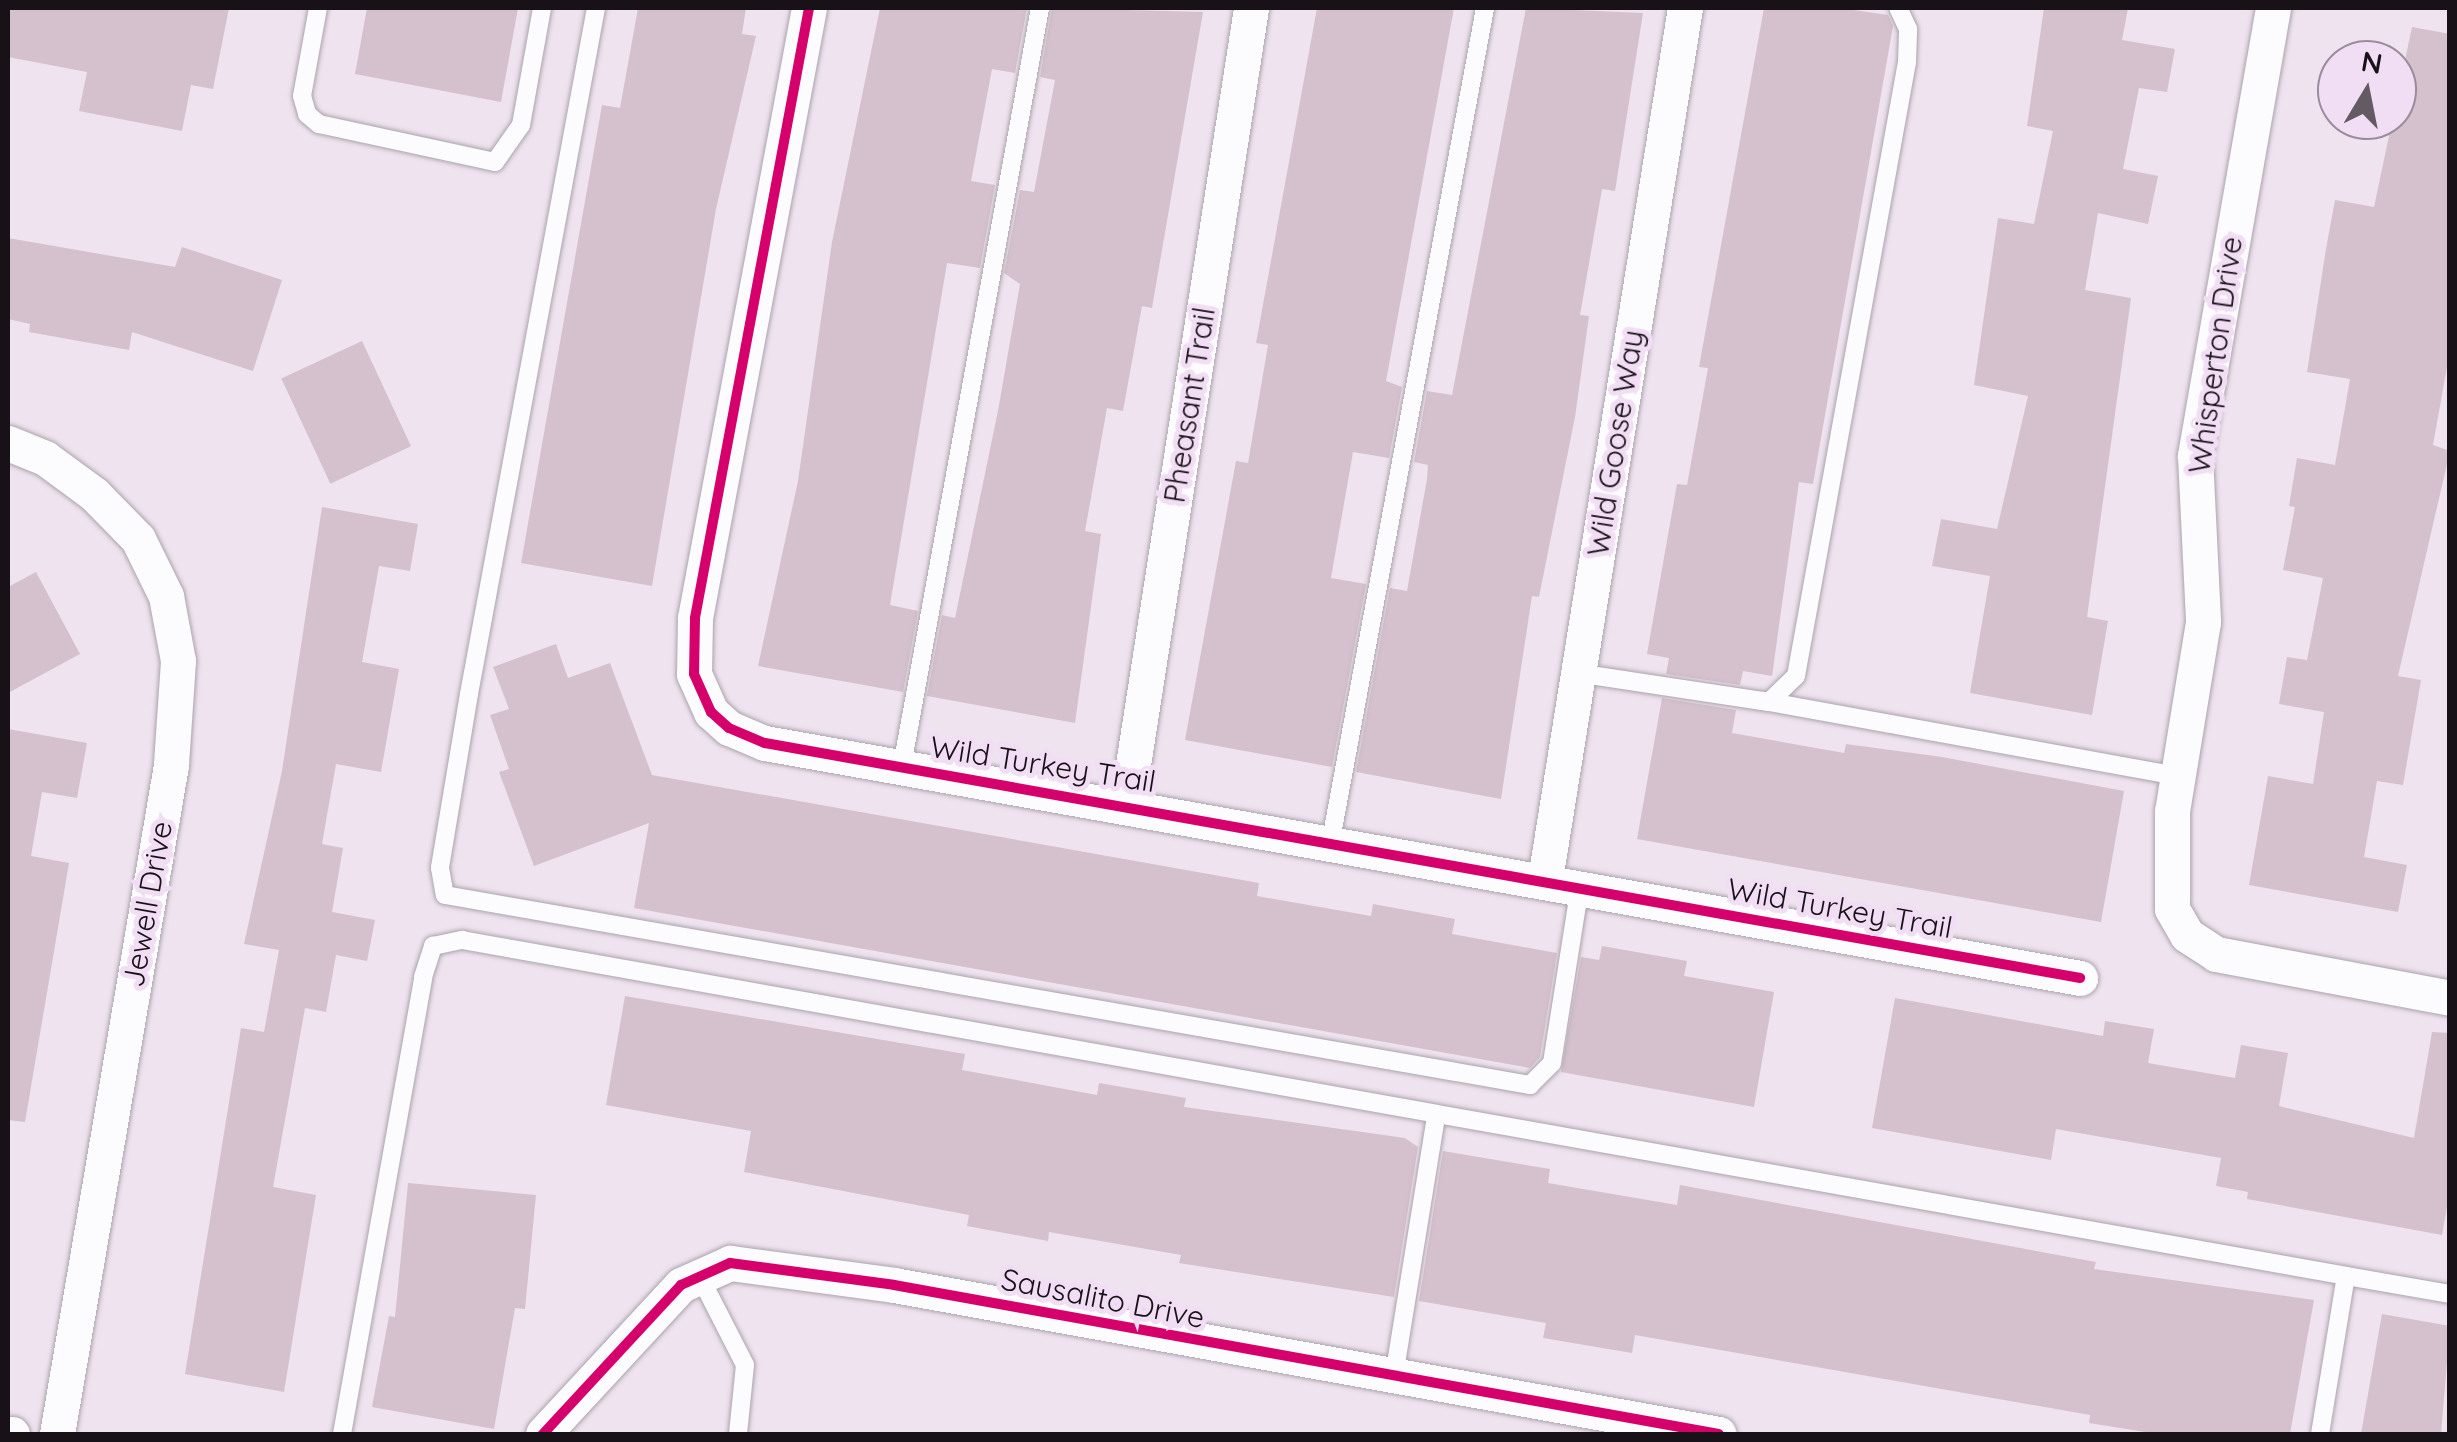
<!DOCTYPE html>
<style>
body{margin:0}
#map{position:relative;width:2457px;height:1442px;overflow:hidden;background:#eee3ef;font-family:Quicksand,sans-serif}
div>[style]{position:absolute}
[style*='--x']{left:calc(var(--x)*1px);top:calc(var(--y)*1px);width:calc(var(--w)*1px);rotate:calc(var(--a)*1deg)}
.building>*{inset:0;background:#d5c0ce;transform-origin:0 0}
.roads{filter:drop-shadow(0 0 2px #aba3ac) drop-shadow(0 0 2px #aba3ac)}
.service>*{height:18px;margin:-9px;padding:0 9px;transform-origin:9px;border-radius:9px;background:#fcfbfd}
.minor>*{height:35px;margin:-17.5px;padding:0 17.5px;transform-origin:17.5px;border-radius:17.5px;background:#fcfbfd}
.cycleway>*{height:10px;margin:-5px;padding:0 5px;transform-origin:5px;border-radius:5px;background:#d6006c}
span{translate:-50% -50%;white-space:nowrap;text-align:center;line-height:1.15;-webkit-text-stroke:10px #f2def4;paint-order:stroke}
.street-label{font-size:30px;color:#181118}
.frame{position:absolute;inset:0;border:10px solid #181118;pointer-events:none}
.north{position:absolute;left:2317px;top:40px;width:100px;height:100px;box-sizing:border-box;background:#f2def4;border:2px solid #9b8c9c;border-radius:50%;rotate:10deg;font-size:28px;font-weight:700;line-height:40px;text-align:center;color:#181118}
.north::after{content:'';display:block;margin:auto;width:35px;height:45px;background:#635a63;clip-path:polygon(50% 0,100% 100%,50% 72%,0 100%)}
</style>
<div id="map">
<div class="building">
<i style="clip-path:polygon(8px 8px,229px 8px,213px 89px,191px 85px,182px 131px,79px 111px,87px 72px,8px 57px)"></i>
<i style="clip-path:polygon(367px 8px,518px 8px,501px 102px,355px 74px)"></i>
<i style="clip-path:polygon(638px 8px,746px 8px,742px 34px,756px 36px,716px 209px,652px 586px,521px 563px,602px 105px,620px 108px)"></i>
<i style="clip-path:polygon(880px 8px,1027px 8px,1015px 73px,992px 69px,971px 181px,995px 185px,980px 268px,947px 263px,890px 605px,918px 611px,903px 692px,758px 666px,798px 481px,832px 242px)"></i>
<i style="clip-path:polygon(1052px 8px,1203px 12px,1152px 308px,1142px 306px,1123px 411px,1107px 408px,1085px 531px,1101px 534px,1075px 723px,927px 696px,942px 615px,955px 618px,998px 411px,1020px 284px,1004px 273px,1020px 190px,1034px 192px,1055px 80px,1040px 77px)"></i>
<i style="clip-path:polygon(1317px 8px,1454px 8px,1386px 381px,1402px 387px,1389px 458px,1353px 452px,1331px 578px,1366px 584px,1332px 767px,1185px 740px,1236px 461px,1248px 463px,1268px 345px,1256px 343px)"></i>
<i style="clip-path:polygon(1526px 8px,1643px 13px,1615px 191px,1602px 189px,1580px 315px,1589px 316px,1575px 417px,1539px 597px,1532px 596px,1501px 799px,1356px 772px,1390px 588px,1407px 591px,1427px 479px,1428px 465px,1414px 462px,1427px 391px,1452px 395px)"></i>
<i style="clip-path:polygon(1764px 8px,1840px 8px,1888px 15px,1893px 26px,1813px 484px,1799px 482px,1772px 676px,1743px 671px,1740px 685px,1666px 674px,1669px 658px,1647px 654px,1677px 484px,1687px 485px,1708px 368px,1699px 367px)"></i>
<i style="clip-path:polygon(2044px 8px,2128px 8px,2122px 40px,2175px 49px,2167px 92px,2139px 88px,2123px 169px,2158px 176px,2148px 224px,2098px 213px,2085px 290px,2131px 298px,2087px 617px,2108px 621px,2092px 715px,1970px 693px,1990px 576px,1932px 566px,1941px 519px,1997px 529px,2028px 396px,1974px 385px,1998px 218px,2034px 224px,2053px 131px,2027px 126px)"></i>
<i style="clip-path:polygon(2412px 27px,2450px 34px,2450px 350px,2433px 445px,2450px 451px,2398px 676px,2421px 680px,2403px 785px,2377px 781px,2364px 857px,2407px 865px,2398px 912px,2249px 885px,2268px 776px,2313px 784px,2324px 712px,2279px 704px,2287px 657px,2307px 660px,2323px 578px,2283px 570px,2295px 507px,2289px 506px,2297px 458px,2335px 465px,2350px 379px,2307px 372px,2326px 249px,2335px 200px,2374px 207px)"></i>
<i style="clip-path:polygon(8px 238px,175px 267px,182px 247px,282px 280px,253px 371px,132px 332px,129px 350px,29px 332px,30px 324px,8px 319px)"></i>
<i style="left:362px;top:341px;width:116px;height:89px;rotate:65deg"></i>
<i style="clip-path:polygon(322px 507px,418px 524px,410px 571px,379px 566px,362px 662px,399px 669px,381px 772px,336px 764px,322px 844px,343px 848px,332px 912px,375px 920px,367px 961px,336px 955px,326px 1012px,305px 1008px,273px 1187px,316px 1195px,284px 1392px,185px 1374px,241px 1028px,264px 1032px,279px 950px,244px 944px,282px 771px)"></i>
<i style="clip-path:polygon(36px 572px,80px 654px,8px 693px,8px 587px)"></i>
<i style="clip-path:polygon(556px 644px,568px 678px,610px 663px,652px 775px,1259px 883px,1257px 896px,1371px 916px,1373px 904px,1455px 919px,1452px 934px,1557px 953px,1540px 1057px,1530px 1068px,634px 908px,649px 823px,534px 866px,499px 772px,509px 769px,490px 715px,509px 709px,493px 667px)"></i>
<i style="clip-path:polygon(1662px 698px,1736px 710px,1732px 733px,1844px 753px,1846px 744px,1942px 757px,2124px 791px,2101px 922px,1637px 839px)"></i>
<i style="clip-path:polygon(8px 729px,87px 743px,77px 798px,42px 792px,31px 856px,69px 863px,25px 1122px,8px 1120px)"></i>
<i style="clip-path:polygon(1602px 946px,1687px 961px,1684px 976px,1774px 992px,1754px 1107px,1561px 1072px,1581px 957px,1599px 960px)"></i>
<i style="clip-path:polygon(625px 996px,965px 1054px,962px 1070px,1097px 1095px,1099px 1083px,1186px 1098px,1184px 1107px,1405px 1138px,1418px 1147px,1394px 1297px,1179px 1263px,1181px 1255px,1049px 1232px,1048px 1241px,967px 1226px,969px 1215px,744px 1172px,751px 1131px,606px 1105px)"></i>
<i style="clip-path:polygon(1895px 998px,2103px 1036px,2105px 1021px,2154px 1029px,2148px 1063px,2235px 1078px,2241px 1045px,2288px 1053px,2279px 1106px,2414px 1138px,2432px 1032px,2450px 1033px,2450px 1190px,2442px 1235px,2247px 1199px,2248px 1192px,2216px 1186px,2221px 1158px,2056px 1129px,2051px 1160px,1872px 1128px)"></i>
<i style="clip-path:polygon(1443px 1151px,1550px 1169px,1548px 1183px,1677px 1205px,1680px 1185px,2096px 1262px,2094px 1269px,2314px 1300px,2290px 1434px,2158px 1434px,2089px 1423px,2090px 1415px,1635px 1335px,1632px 1353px,1543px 1338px,1546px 1323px,1419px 1301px)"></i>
<i style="clip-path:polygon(408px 1183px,536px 1195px,525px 1309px,515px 1308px,494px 1429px,372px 1407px,389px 1316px,395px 1317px)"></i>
<i style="clip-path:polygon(2382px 1314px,2450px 1326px,2441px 1434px,2361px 1434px)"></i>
</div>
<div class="roads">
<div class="service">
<i style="--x:318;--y:8;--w:89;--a:100.3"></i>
<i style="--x:302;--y:96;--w:19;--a:74"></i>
<i style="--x:307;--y:114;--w:16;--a:40"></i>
<i style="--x:319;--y:124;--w:180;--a:12.2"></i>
<i style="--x:495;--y:162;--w:45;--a:-54.9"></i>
<i style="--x:521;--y:125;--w:119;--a:-79.8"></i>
<i style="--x:596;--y:8;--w:698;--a:100.49"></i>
<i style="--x:469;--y:694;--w:176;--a:99.5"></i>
<i style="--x:440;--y:868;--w:27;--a:80"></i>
<i style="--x:445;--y:895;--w:1102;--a:9.93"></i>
<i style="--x:1530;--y:1085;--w:31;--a:-45"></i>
<i style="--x:1552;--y:1063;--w:179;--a:-81"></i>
<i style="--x:1577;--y:673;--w:194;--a:8.6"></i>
<i style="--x:1769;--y:702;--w:37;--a:-44"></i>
<i style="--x:1796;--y:676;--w:624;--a:-79.75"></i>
<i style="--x:1907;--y:62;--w:33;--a:-88"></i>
<i style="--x:1908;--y:29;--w:23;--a:-115"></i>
<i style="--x:1764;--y:701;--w:420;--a:10.3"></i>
<i style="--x:902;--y:766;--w:770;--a:-79.68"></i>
<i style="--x:1331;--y:840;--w:846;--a:-79.51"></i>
<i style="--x:699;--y:1275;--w:101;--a:62.9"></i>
<i style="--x:745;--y:1365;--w:69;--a:95.8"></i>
<i style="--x:1394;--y:1376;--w:263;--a:-80.8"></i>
<i style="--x:342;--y:1434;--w:464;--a:-79.9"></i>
<i style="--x:423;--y:977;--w:33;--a:-72"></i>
<i style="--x:433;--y:946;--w:30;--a:-12"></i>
<i style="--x:462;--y:940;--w:1914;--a:10.11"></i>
<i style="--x:2320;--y:1434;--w:160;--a:-80.7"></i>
<i style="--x:2346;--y:1276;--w:106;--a:9.8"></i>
</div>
<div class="minor">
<i style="--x:809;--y:8;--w:621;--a:100.59"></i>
<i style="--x:695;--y:618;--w:56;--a:91"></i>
<i style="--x:694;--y:674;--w:42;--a:65.9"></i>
<i style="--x:711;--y:712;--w:24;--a:42"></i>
<i style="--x:729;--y:728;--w:39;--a:23"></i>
<i style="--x:765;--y:743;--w:1336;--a:10.13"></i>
<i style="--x:2273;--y:8;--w:455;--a:99.9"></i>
<i style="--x:2195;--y:456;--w:166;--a:87.2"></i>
<i style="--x:2203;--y:622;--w:192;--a:99.3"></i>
<i style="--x:2172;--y:811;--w:98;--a:90"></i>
<i style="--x:2172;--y:909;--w:30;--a:60"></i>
<i style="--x:2187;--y:935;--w:35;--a:33"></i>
<i style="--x:2216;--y:954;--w:238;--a:10.6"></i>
<i style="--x:8;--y:443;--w:40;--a:22"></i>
<i style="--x:45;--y:458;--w:61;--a:36.3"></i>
<i style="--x:94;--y:494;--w:63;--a:45.6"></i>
<i style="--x:138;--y:539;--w:64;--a:63.8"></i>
<i style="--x:166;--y:596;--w:66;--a:79.5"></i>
<i style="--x:178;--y:661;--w:104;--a:93.9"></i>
<i style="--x:171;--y:765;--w:679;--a:99.67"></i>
<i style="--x:1127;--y:803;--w:805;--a:-81.13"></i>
<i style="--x:1545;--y:879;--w:882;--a:-80.87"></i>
<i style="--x:8;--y:1434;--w:4;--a:0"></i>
<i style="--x:543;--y:1434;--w:203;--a:-47.2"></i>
<i style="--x:681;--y:1285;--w:54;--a:-24.2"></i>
<i style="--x:730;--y:1263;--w:165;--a:7.6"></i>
<i style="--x:894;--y:1285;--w:838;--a:10.24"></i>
</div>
</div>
<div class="cycleway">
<i style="--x:809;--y:8;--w:621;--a:100.59"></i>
<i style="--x:695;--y:618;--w:56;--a:91"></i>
<i style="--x:694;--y:674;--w:42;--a:65.9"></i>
<i style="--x:711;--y:712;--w:24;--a:42"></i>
<i style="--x:729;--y:728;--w:39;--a:23"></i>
<i style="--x:765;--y:743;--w:1336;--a:10.13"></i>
<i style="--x:543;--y:1434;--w:203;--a:-47.2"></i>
<i style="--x:681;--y:1285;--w:54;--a:-24.2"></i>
<i style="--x:730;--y:1263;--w:165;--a:7.6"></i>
<i style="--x:894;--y:1285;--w:838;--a:10.24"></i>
</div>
<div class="street-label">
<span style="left:2215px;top:355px;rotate:-82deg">Whisperton Drive</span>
<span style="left:1189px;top:405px;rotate:-81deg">Pheasant Trail</span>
<span style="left:1615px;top:443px;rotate:-81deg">Wild Goose Way</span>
<span style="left:1043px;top:764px;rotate:9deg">Wild Turkey Trail</span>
<span style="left:147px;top:904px;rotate:-80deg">Jewell Drive</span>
<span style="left:1840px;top:908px;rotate:10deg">Wild Turkey Trail</span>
<span style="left:1103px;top:1298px;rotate:11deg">Sausalito Drive</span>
</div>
<div class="frame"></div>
<div class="north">N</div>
</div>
